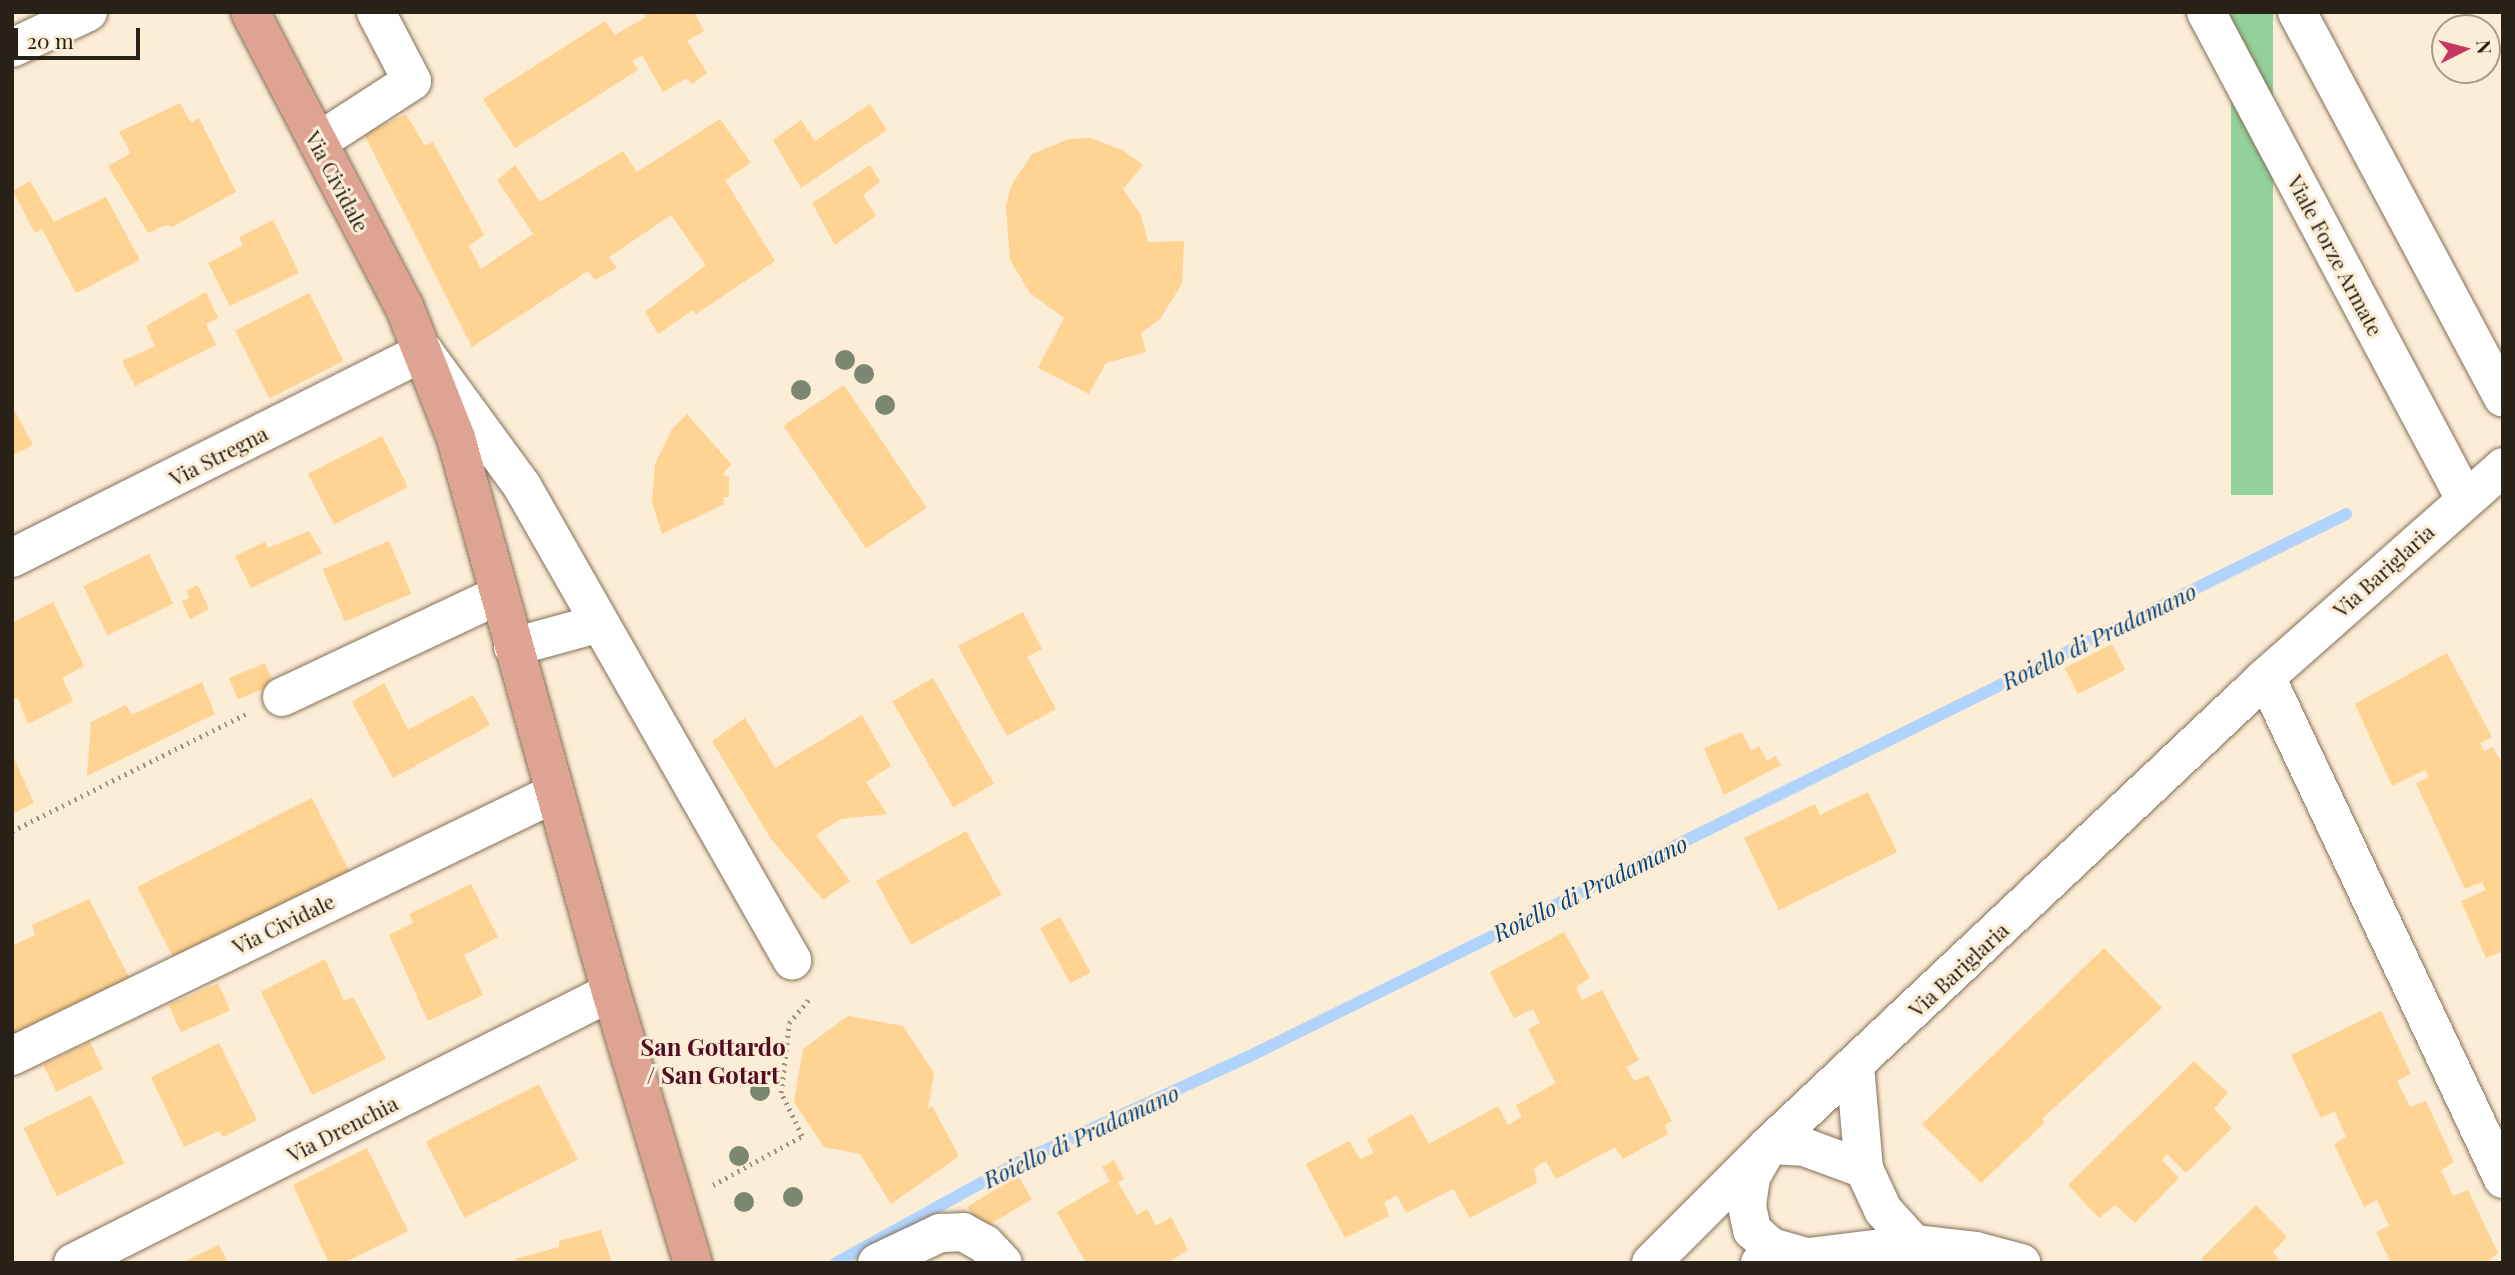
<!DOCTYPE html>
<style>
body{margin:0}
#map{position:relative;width:2515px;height:1275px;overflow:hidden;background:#fcedd6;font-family:"Playfair Display",serif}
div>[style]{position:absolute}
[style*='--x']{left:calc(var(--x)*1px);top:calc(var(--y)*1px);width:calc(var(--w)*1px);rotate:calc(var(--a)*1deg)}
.green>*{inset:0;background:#92d19a;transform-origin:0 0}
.stream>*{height:12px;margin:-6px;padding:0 6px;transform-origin:6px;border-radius:6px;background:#b1d4ff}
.building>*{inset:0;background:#ffd392;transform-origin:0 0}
.path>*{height:4.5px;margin-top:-2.25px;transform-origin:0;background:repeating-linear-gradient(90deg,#9e9381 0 2px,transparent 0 7px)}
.roads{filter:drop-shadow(0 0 2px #827058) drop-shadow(0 0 2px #827058)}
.minor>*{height:38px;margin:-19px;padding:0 19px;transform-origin:19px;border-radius:19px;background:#fff}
.major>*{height:38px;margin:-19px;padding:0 19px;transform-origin:19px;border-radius:19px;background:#dfa393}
.trees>*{width:20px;height:20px;margin:-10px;border-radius:50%;background:#7c876f}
span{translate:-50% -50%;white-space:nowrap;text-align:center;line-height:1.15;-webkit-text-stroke:6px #fcedd6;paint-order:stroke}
.street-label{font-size:21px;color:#282117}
.water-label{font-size:23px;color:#034280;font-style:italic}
.quarter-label{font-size:24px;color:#520d22;font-weight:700}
.frame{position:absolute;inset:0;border:14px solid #282117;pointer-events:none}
.north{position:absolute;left:2431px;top:14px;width:70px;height:70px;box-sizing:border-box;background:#fcedd6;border:2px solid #a79b8a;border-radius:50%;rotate:84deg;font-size:19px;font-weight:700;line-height:28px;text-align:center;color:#282117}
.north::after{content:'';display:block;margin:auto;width:24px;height:32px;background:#c73860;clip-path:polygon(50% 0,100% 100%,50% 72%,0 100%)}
.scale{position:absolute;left:14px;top:28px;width:126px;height:32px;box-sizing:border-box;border:4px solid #282117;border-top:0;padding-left:9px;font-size:21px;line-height:24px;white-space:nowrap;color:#282117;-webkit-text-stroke:5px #fcedd6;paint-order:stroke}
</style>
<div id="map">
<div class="green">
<i style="left:2231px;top:12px;width:42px;height:483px"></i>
</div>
<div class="stream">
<i style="--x:836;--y:1263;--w:205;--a:-28.9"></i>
<i style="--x:1015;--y:1164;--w:256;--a:-24.7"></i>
<i style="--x:1248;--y:1057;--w:1225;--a:-26.31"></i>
</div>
<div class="building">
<i style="clip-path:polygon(643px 12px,694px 12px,704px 31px,687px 41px,707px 73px,692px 84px,687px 78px,663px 92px,642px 55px,632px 61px,638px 70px,515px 148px,483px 99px,605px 21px,615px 35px,646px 17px)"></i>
<i style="clip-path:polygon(180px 103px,191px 123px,199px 118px,236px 192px,172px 227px,166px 225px,148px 233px,108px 166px,131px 153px,119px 132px)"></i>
<i style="clip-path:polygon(870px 104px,887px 130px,801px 188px,773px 140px,801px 120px,815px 141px)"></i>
<i style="clip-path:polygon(406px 114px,425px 146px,433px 142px,484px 235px,469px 246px,481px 269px,533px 234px,497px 180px,515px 165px,540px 202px,623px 151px,637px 172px,720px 119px,751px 163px,725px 180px,775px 261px,696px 314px,693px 310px,658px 334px,645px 312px,706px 265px,671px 215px,609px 257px,617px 268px,595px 280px,588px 271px,472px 347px,364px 134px)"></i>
<i style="clip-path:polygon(1091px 138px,1122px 150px,1143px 165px,1123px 189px,1141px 215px,1148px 242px,1184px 241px,1182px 284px,1160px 319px,1141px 333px,1146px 352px,1106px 363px,1089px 394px,1038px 368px,1064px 318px,1030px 293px,1010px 260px,1006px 207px,1011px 186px,1032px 154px,1069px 139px)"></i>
<i style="clip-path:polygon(870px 165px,880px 182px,863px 195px,876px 216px,835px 245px,812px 203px)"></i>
<i style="clip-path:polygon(30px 181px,54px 222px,106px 197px,140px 260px,76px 293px,42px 229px,35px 233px,13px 191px)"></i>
<i style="clip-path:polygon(273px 220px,299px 273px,230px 306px,208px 263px,243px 245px,239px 237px)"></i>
<i style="clip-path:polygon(206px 292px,218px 318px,206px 324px,216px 345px,135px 386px,122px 361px,155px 346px,146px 326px)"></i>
<i style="left:309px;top:293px;width:76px;height:83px;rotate:63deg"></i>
<i style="left:844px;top:385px;width:148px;height:73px;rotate:56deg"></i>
<i style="clip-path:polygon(12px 406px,33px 445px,13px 455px,12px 453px)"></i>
<i style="clip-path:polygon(687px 414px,731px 464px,723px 474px,729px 477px,729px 497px,723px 497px,724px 504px,662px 534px,652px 502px,655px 464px,672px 429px)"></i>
<i style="left:382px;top:436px;width:57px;height:83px;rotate:63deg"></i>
<i style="clip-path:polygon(309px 531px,322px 553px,251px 588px,235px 556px,265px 542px,268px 548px)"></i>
<i style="left:389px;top:541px;width:57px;height:72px;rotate:67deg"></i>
<i style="left:149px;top:554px;width:55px;height:73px;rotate:64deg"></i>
<i style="clip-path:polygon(198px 585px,209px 609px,190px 619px,182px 601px,189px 598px,187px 590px)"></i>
<i style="clip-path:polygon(53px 602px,84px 666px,62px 678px,73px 701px,28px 724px,18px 699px,12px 698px,12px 623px)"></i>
<i style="clip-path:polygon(1023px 612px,1042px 649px,1027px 657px,1056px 709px,1007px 736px,958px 646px)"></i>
<i style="left:2112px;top:644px;width:29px;height:53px;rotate:63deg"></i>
<i style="clip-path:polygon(2447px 653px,2492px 737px,2480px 743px,2484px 751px,2493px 747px,2503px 765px,2503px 951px,2486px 958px,2461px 901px,2486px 890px,2482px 882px,2465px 889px,2416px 783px,2429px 777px,2425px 770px,2392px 786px,2355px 704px)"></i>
<i style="left:265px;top:663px;width:23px;height:39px;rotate:67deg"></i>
<i style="left:933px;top:678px;width:122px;height:47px;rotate:60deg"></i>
<i style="clip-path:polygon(202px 682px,215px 714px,87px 776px,91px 722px,126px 705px,132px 715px)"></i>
<i style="clip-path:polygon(384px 683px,408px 730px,473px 695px,490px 725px,393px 778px,352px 702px)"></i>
<i style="clip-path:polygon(862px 715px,891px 766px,866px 782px,887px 814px,841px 819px,816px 835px,850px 881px,823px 900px,771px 839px,712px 741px,745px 718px,775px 768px)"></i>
<i style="clip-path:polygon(1742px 732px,1751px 751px,1759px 746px,1767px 761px,1775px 756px,1781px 765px,1724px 795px,1704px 748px)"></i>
<i style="clip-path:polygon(12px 754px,34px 803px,12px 814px)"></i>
<i style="clip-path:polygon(1868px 792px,1897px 852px,1779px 910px,1744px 838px,1815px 804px,1820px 815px)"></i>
<i style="left:312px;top:798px;width:85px;height:196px;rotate:63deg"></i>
<i style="left:966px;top:831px;width:73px;height:103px;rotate:61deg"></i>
<i style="clip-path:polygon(471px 884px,498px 937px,464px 955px,483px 995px,428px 1021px,389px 935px,413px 923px,409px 914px)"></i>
<i style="clip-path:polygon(89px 899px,131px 981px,12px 1039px,12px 946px,35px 935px,32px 925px)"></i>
<i style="left:1060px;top:917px;width:63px;height:23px;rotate:61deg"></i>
<i style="clip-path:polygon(1564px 932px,1590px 978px,1576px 987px,1582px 1000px,1602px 990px,1639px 1060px,1626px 1067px,1634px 1081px,1648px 1075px,1672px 1121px,1665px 1125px,1668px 1134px,1623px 1159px,1615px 1147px,1556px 1179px,1546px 1161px,1534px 1168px,1537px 1183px,1470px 1218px,1453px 1189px,1406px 1213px,1397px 1195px,1384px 1202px,1389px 1216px,1345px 1238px,1306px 1164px,1349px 1141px,1360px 1159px,1374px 1153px,1367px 1139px,1412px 1114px,1429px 1144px,1498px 1106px,1508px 1125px,1522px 1117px,1516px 1105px,1556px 1083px,1528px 1029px,1540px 1023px,1533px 1009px,1514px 1018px,1490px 972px)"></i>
<i style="clip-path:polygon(2104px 948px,2162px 1008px,2042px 1119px,2045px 1122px,1981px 1183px,1922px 1124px)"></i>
<i style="clip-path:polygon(325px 959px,344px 1001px,353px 997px,386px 1059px,312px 1095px,261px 992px)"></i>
<i style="left:218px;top:983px;width:30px;height:54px;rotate:66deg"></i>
<i style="clip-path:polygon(2381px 1011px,2411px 1074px,2397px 1081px,2410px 1107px,2426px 1101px,2454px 1162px,2441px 1170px,2453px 1196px,2468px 1190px,2498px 1253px,2486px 1263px,2391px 1263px,2376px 1232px,2389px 1226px,2377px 1200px,2364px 1207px,2334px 1144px,2346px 1137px,2335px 1111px,2321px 1118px,2291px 1055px)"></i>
<i style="clip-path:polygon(848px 1016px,903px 1026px,934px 1073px,928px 1109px,932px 1106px,959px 1156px,891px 1204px,860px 1154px,824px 1147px,794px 1102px,803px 1049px)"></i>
<i style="left:90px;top:1042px;width:30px;height:52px;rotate:64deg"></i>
<i style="clip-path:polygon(219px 1043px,257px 1120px,223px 1137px,219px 1131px,184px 1147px,151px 1077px)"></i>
<i style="clip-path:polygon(2194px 1061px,2228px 1093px,2214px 1109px,2232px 1128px,2186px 1173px,2167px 1154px,2162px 1160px,2179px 1178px,2135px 1223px,2115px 1205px,2099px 1218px,2068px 1185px)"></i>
<i style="left:539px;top:1084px;width:85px;height:127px;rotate:63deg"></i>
<i style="left:91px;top:1095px;width:76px;height:75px;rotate:64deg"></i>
<i style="clip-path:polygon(367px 1148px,408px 1231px,343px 1263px,329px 1263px,293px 1185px)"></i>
<i style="clip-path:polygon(1114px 1160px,1124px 1179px,1118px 1183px,1137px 1215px,1147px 1209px,1156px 1226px,1171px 1217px,1188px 1250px,1167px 1263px,1086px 1263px,1057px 1212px,1110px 1181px,1102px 1167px)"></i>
<i style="left:1018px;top:1176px;width:27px;height:59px;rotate:59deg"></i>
<i style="clip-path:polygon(2256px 1205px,2287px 1237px,2273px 1252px,2281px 1263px,2205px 1263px,2201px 1259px)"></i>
<i style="clip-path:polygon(601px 1230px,612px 1263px,516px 1263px,515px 1259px,559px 1247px,559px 1241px)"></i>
<i style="clip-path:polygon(219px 1245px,228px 1263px,181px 1263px)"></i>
</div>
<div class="path">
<i style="--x:12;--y:831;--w:262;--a:-26.6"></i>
<i style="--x:713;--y:1185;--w:102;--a:-28.8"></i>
<i style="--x:802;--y:1136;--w:48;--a:-116"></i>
<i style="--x:781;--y:1093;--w:70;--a:-83.5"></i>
<i style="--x:789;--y:1023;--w:34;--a:-50"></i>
</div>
<div class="roads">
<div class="minor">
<i style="--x:2206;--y:12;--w:549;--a:61.99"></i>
<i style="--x:2297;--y:12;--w:437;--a:61.9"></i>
<i style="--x:12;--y:48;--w:84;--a:-25.3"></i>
<i style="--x:318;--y:142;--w:112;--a:-33"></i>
<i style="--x:412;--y:81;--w:78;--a:-117.6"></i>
<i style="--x:12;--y:558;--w:461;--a:-26.6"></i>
<i style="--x:424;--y:352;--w:166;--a:53.8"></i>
<i style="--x:522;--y:486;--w:546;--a:60.33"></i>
<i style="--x:513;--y:647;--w:87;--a:-15.3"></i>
<i style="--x:2266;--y:677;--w:555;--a:64.73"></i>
<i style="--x:282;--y:697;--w:240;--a:-25.2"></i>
<i style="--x:12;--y:1056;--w:603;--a:-25.84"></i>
<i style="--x:1855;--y:1066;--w:103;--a:85"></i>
<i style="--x:1864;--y:1169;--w:45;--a:65.1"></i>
<i style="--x:1883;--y:1210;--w:46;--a:47.6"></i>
<i style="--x:1769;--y:1145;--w:35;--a:3"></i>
<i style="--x:1804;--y:1147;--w:64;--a:20.1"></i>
<i style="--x:1763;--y:1156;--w:24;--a:120"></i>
<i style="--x:1751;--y:1177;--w:29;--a:98"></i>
<i style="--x:1747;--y:1206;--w:25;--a:78"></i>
<i style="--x:1752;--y:1230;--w:25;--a:42"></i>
<i style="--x:1771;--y:1247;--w:33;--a:16"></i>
<i style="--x:73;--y:1263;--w:602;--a:-26.74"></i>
<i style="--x:877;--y:1263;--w:70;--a:-25.5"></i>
<i style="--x:940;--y:1233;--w:23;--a:-2"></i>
<i style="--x:963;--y:1232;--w:25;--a:29"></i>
<i style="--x:985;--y:1244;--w:26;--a:47"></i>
<i style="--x:1651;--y:1263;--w:167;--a:-45"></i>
<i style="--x:1769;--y:1145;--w:683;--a:-43.28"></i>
<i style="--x:2266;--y:677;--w:317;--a:-41.5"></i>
<i style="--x:1760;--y:1263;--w:155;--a:-7"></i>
<i style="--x:1914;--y:1244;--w:62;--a:6.4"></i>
<i style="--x:1976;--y:1251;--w:47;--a:14.9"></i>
</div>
<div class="major">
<i style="--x:250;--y:12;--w:332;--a:62.4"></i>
<i style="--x:404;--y:306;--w:142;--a:68.5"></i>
<i style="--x:456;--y:438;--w:575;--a:74.37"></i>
<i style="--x:611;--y:992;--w:283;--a:73.2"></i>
</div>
</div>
<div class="trees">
<i style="left:845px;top:360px"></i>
<i style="left:864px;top:374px"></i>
<i style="left:801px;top:390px"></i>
<i style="left:885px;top:405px"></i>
<i style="left:760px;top:1091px"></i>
<i style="left:739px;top:1156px"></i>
<i style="left:793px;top:1197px"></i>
<i style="left:744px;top:1202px"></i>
</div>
<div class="street-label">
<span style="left:338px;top:181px;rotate:62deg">Via Cividale</span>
<span style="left:2336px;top:255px;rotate:62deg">Viale Forze Armate</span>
<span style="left:218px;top:455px;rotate:-27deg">Via Stregna</span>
<span style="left:2383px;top:570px;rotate:-42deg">Via Bariglaria</span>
<span style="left:283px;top:923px;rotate:-26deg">Via Cividale</span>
<span style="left:1958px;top:969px;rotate:-43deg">Via Bariglaria</span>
<span style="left:342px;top:1128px;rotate:-27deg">Via Drenchia</span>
</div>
<div class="water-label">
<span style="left:2099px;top:636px;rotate:-26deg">Roiello di Pradamano</span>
<span style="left:1590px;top:888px;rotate:-26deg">Roiello di Pradamano</span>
<span style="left:1081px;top:1136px;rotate:-25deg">Roiello di Pradamano</span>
</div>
<div class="quarter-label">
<span style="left:713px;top:1061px">San Gottardo<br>/ San Gotart</span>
</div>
<div class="frame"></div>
<div class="north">N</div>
<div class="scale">20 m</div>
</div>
